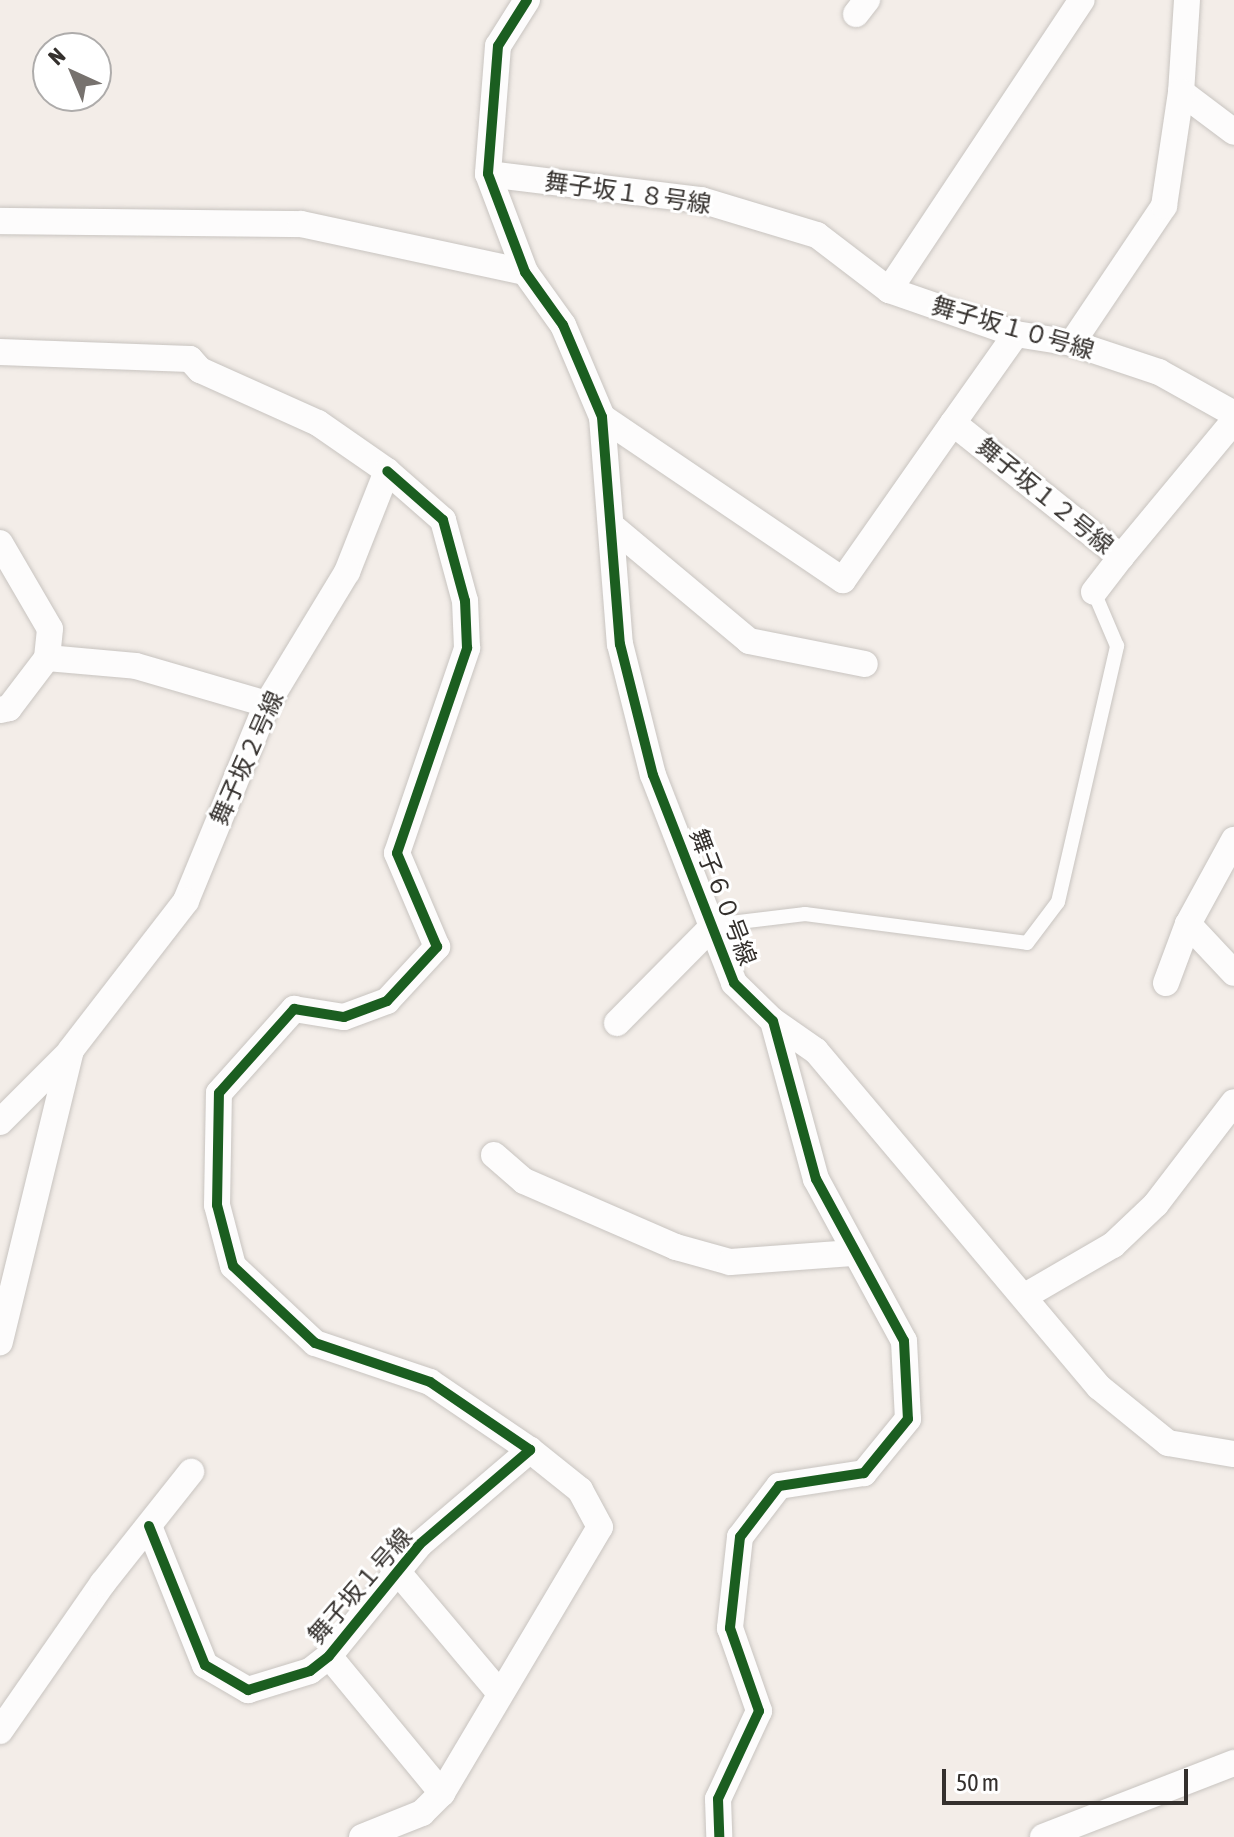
<!DOCTYPE html>
<meta charset="utf-8">
<style>
body{margin:0}
#map{position:relative;width:1234px;height:1837px;overflow:hidden;background:#f3ede8;font-family:"Asap Condensed","Noto Sans JP",sans-serif}
div>[style]{position:absolute}
[style*='--x']{left:calc(var(--x)*1px);top:calc(var(--y)*1px);width:calc(var(--w)*1px);rotate:calc(var(--a)*1deg)}
.roads{filter:drop-shadow(0 0 2px #c8c4c0) drop-shadow(0 0 2px #c8c4c0)}
.service>*{height:14px;margin:-7px;padding:0 7px;transform-origin:7px;border-radius:7px;background:#fdfcfc}
.minor>*{height:26px;margin:-13px;padding:0 13px;transform-origin:13px;border-radius:13px;background:#fdfcfc}
.cycleway>*{height:10px;margin:-5px;padding:0 5px;transform-origin:5px;border-radius:5px;background:#1b5e20}
span{translate:-50% -50%;white-space:nowrap;text-align:center;line-height:1.15;-webkit-text-stroke:6px #fff;paint-order:stroke}
.street-label{font-size:24px;color:#34302d}
.north{position:absolute;left:32px;top:32px;width:80px;height:80px;box-sizing:border-box;background:#fff;border:2px solid #aeacab;border-radius:50%;rotate:316deg;font-size:22px;font-weight:700;line-height:32px;text-align:center;color:#34302d}
.north::after{content:'';display:block;margin:auto;width:28px;height:36px;background:#77726e;clip-path:polygon(50% 0,100% 100%,50% 72%,0 100%)}
.scale{position:absolute;left:942px;top:1769px;width:246px;height:36px;box-sizing:border-box;border:4px solid #34302d;border-top:0;padding-left:10px;font-size:24px;line-height:28px;white-space:nowrap;color:#34302d;-webkit-text-stroke:6px #fff;paint-order:stroke}
</style>
<div id="map">
<div class="roads">
<div class="service">
<i style="--x:714;--y:925;--w:92;--a:-6.9"></i>
<i style="--x:805;--y:914;--w:224;--a:7.4"></i>
<i style="--x:1027;--y:943;--w:51;--a:-52.9"></i>
<i style="--x:1058;--y:902;--w:263;--a:-77"></i>
<i style="--x:1117;--y:646;--w:59;--a:-113.1"></i>
</div>
<div class="minor">
<i style="--x:527;--y:0;--w:54;--a:122.2"></i>
<i style="--x:498;--y:46;--w:128;--a:94.5"></i>
<i style="--x:488;--y:174;--w:105;--a:69.3"></i>
<i style="--x:525;--y:272;--w:65;--a:54.4"></i>
<i style="--x:563;--y:325;--w:100;--a:67"></i>
<i style="--x:602;--y:417;--w:228;--a:85.5"></i>
<i style="--x:620;--y:644;--w:135;--a:75.9"></i>
<i style="--x:653;--y:775;--w:223;--a:68.7"></i>
<i style="--x:734;--y:983;--w:54;--a:44.3"></i>
<i style="--x:773;--y:1021;--w:164;--a:74.8"></i>
<i style="--x:816;--y:1179;--w:184;--a:61.5"></i>
<i style="--x:904;--y:1341;--w:78;--a:87.1"></i>
<i style="--x:908;--y:1419;--w:70;--a:129.2"></i>
<i style="--x:864;--y:1473;--w:86;--a:171.3"></i>
<i style="--x:779;--y:1486;--w:64;--a:127.4"></i>
<i style="--x:740;--y:1537;--w:92;--a:96.3"></i>
<i style="--x:730;--y:1628;--w:88;--a:70.7"></i>
<i style="--x:759;--y:1711;--w:97;--a:115"></i>
<i style="--x:718;--y:1799;--w:38;--a:88"></i>
<i style="--x:1187;--y:0;--w:92;--a:93.7"></i>
<i style="--x:1181;--y:92;--w:66;--a:37"></i>
<i style="--x:856;--y:14;--w:18;--a:-52"></i>
<i style="--x:488;--y:174;--w:215;--a:7"></i>
<i style="--x:701;--y:200;--w:121;--a:16.8"></i>
<i style="--x:817;--y:235;--w:91;--a:37.4"></i>
<i style="--x:889;--y:290;--w:134;--a:19.1"></i>
<i style="--x:1016;--y:334;--w:57;--a:9.1"></i>
<i style="--x:1072;--y:343;--w:92;--a:18.4"></i>
<i style="--x:1159;--y:372;--w:86;--a:29.2"></i>
<i style="--x:0;--y:221;--w:301;--a:0.6"></i>
<i style="--x:301;--y:224;--w:229;--a:12.1"></i>
<i style="--x:889;--y:290;--w:348;--a:-56.4"></i>
<i style="--x:1016;--y:334;--w:109;--a:125.3"></i>
<i style="--x:953;--y:423;--w:215;--a:38.6"></i>
<i style="--x:1121;--y:557;--w:177;--a:-50.3"></i>
<i style="--x:1072;--y:343;--w:165;--a:-56.1"></i>
<i style="--x:1164;--y:206;--w:115;--a:-81.5"></i>
<i style="--x:0;--y:352;--w:190;--a:2.1"></i>
<i style="--x:190;--y:359;--w:15;--a:48"></i>
<i style="--x:200;--y:370;--w:129;--a:24.2"></i>
<i style="--x:318;--y:423;--w:84;--a:34.8"></i>
<i style="--x:387;--y:471;--w:109;--a:111.6"></i>
<i style="--x:347;--y:572;--w:154;--a:121.2"></i>
<i style="--x:267;--y:704;--w:213;--a:112.4"></i>
<i style="--x:186;--y:901;--w:188;--a:127.7"></i>
<i style="--x:71;--y:1050;--w:301;--a:103.7"></i>
<i style="--x:602;--y:417;--w:291;--a:34.1"></i>
<i style="--x:843;--y:580;--w:192;--a:-55"></i>
<i style="--x:614;--y:528;--w:176;--a:39.9"></i>
<i style="--x:749;--y:641;--w:118;--a:11.2"></i>
<i style="--x:0;--y:543;--w:99;--a:59.8"></i>
<i style="--x:50;--y:629;--w:29;--a:96"></i>
<i style="--x:47;--y:658;--w:63;--a:127.2"></i>
<i style="--x:9;--y:708;--w:9;--a:167"></i>
<i style="--x:1094;--y:592;--w:44;--a:-52.4"></i>
<i style="--x:47;--y:658;--w:89;--a:5.1"></i>
<i style="--x:136;--y:666;--w:136;--a:16.2"></i>
<i style="--x:1188;--y:924;--w:67;--a:46.8"></i>
<i style="--x:1166;--y:983;--w:63;--a:-69.6"></i>
<i style="--x:1188;--y:924;--w:96;--a:-61.3"></i>
<i style="--x:773;--y:1021;--w:52;--a:34.9"></i>
<i style="--x:816;--y:1051;--w:439;--a:49.9"></i>
<i style="--x:1099;--y:1387;--w:89;--a:39.1"></i>
<i style="--x:1168;--y:1443;--w:67;--a:9.5"></i>
<i style="--x:617;--y:1023;--w:138;--a:-45.3"></i>
<i style="--x:0;--y:1122;--w:100;--a:-45"></i>
<i style="--x:494;--y:1155;--w:40;--a:41"></i>
<i style="--x:524;--y:1181;--w:166;--a:23.5"></i>
<i style="--x:676;--y:1247;--w:56;--a:15.5"></i>
<i style="--x:730;--y:1262;--w:123;--a:-4.2"></i>
<i style="--x:1025;--y:1296;--w:102;--a:-30.1"></i>
<i style="--x:1113;--y:1245;--w:59;--a:-43.6"></i>
<i style="--x:1156;--y:1204;--w:128;--a:-52.6"></i>
<i style="--x:149;--y:1526;--w:150;--a:68.1"></i>
<i style="--x:205;--y:1665;--w:50;--a:30.2"></i>
<i style="--x:248;--y:1690;--w:65;--a:-17"></i>
<i style="--x:310;--y:1671;--w:24;--a:-38"></i>
<i style="--x:329;--y:1656;--w:144;--a:-50.9"></i>
<i style="--x:420;--y:1544;--w:145;--a:-40.5"></i>
<i style="--x:530;--y:1450;--w:121;--a:-145.8"></i>
<i style="--x:430;--y:1382;--w:121;--a:-161.3"></i>
<i style="--x:315;--y:1343;--w:112;--a:-136.8"></i>
<i style="--x:233;--y:1266;--w:63;--a:-104.7"></i>
<i style="--x:217;--y:1205;--w:112;--a:-89"></i>
<i style="--x:219;--y:1093;--w:113;--a:-48.2"></i>
<i style="--x:294;--y:1009;--w:51;--a:9.1"></i>
<i style="--x:344;--y:1017;--w:46;--a:-20.4"></i>
<i style="--x:387;--y:1001;--w:74;--a:-47.2"></i>
<i style="--x:437;--y:947;--w:102;--a:-113.1"></i>
<i style="--x:397;--y:853;--w:217;--a:-71.1"></i>
<i style="--x:467;--y:648;--w:47;--a:-92.4"></i>
<i style="--x:465;--y:601;--w:84;--a:-105.2"></i>
<i style="--x:443;--y:520;--w:74;--a:-138.8"></i>
<i style="--x:397;--y:1571;--w:157;--a:49.9"></i>
<i style="--x:329;--y:1656;--w:178;--a:50.5"></i>
<i style="--x:0;--y:1731;--w:180;--a:-55.2"></i>
<i style="--x:103;--y:1583;--w:142;--a:-51.6"></i>
<i style="--x:362;--y:1837;--w:65;--a:-21.8"></i>
<i style="--x:422;--y:1813;--w:28;--a:-45"></i>
<i style="--x:442;--y:1793;--w:309;--a:-59.3"></i>
<i style="--x:600;--y:1527;--w:42;--a:-118.4"></i>
<i style="--x:580;--y:1490;--w:64;--a:-141.3"></i>
<i style="--x:1043;--y:1837;--w:205;--a:-21.2"></i>
</div>
</div>
<div class="cycleway">
<i style="--x:527;--y:0;--w:54;--a:122.2"></i>
<i style="--x:498;--y:46;--w:128;--a:94.5"></i>
<i style="--x:488;--y:174;--w:105;--a:69.3"></i>
<i style="--x:525;--y:272;--w:65;--a:54.4"></i>
<i style="--x:563;--y:325;--w:100;--a:67"></i>
<i style="--x:602;--y:417;--w:228;--a:85.5"></i>
<i style="--x:620;--y:644;--w:135;--a:75.9"></i>
<i style="--x:653;--y:775;--w:223;--a:68.7"></i>
<i style="--x:734;--y:983;--w:54;--a:44.3"></i>
<i style="--x:773;--y:1021;--w:164;--a:74.8"></i>
<i style="--x:816;--y:1179;--w:184;--a:61.5"></i>
<i style="--x:904;--y:1341;--w:78;--a:87.1"></i>
<i style="--x:908;--y:1419;--w:70;--a:129.2"></i>
<i style="--x:864;--y:1473;--w:86;--a:171.3"></i>
<i style="--x:779;--y:1486;--w:64;--a:127.4"></i>
<i style="--x:740;--y:1537;--w:92;--a:96.3"></i>
<i style="--x:730;--y:1628;--w:88;--a:70.7"></i>
<i style="--x:759;--y:1711;--w:97;--a:115"></i>
<i style="--x:718;--y:1799;--w:38;--a:88"></i>
<i style="--x:149;--y:1526;--w:150;--a:68.1"></i>
<i style="--x:205;--y:1665;--w:50;--a:30.2"></i>
<i style="--x:248;--y:1690;--w:65;--a:-17"></i>
<i style="--x:310;--y:1671;--w:24;--a:-38"></i>
<i style="--x:329;--y:1656;--w:144;--a:-50.9"></i>
<i style="--x:420;--y:1544;--w:145;--a:-40.5"></i>
<i style="--x:530;--y:1450;--w:121;--a:-145.8"></i>
<i style="--x:430;--y:1382;--w:121;--a:-161.3"></i>
<i style="--x:315;--y:1343;--w:112;--a:-136.8"></i>
<i style="--x:233;--y:1266;--w:63;--a:-104.7"></i>
<i style="--x:217;--y:1205;--w:112;--a:-89"></i>
<i style="--x:219;--y:1093;--w:113;--a:-48.2"></i>
<i style="--x:294;--y:1009;--w:51;--a:9.1"></i>
<i style="--x:344;--y:1017;--w:46;--a:-20.4"></i>
<i style="--x:387;--y:1001;--w:74;--a:-47.2"></i>
<i style="--x:437;--y:947;--w:102;--a:-113.1"></i>
<i style="--x:397;--y:853;--w:217;--a:-71.1"></i>
<i style="--x:467;--y:648;--w:47;--a:-92.4"></i>
<i style="--x:465;--y:601;--w:84;--a:-105.2"></i>
<i style="--x:443;--y:520;--w:74;--a:-138.8"></i>
</div>
<div class="street-label">
<span style="left:628px;top:193px;rotate:8deg">舞子坂１８号線</span>
<span style="left:1013px;top:328px;rotate:16deg">舞子坂１０号線</span>
<span style="left:1045px;top:496px;rotate:39deg">舞子坂１２号線</span>
<span style="left:247px;top:758px;rotate:-66deg">舞子坂２号線</span>
<span style="left:723px;top:897px;rotate:69deg">舞子６０号線</span>
<span style="left:360px;top:1586px;rotate:-49deg">舞子坂１号線</span>
</div>
<div class="north">N</div>
<div class="scale">50 m</div>
</div>
